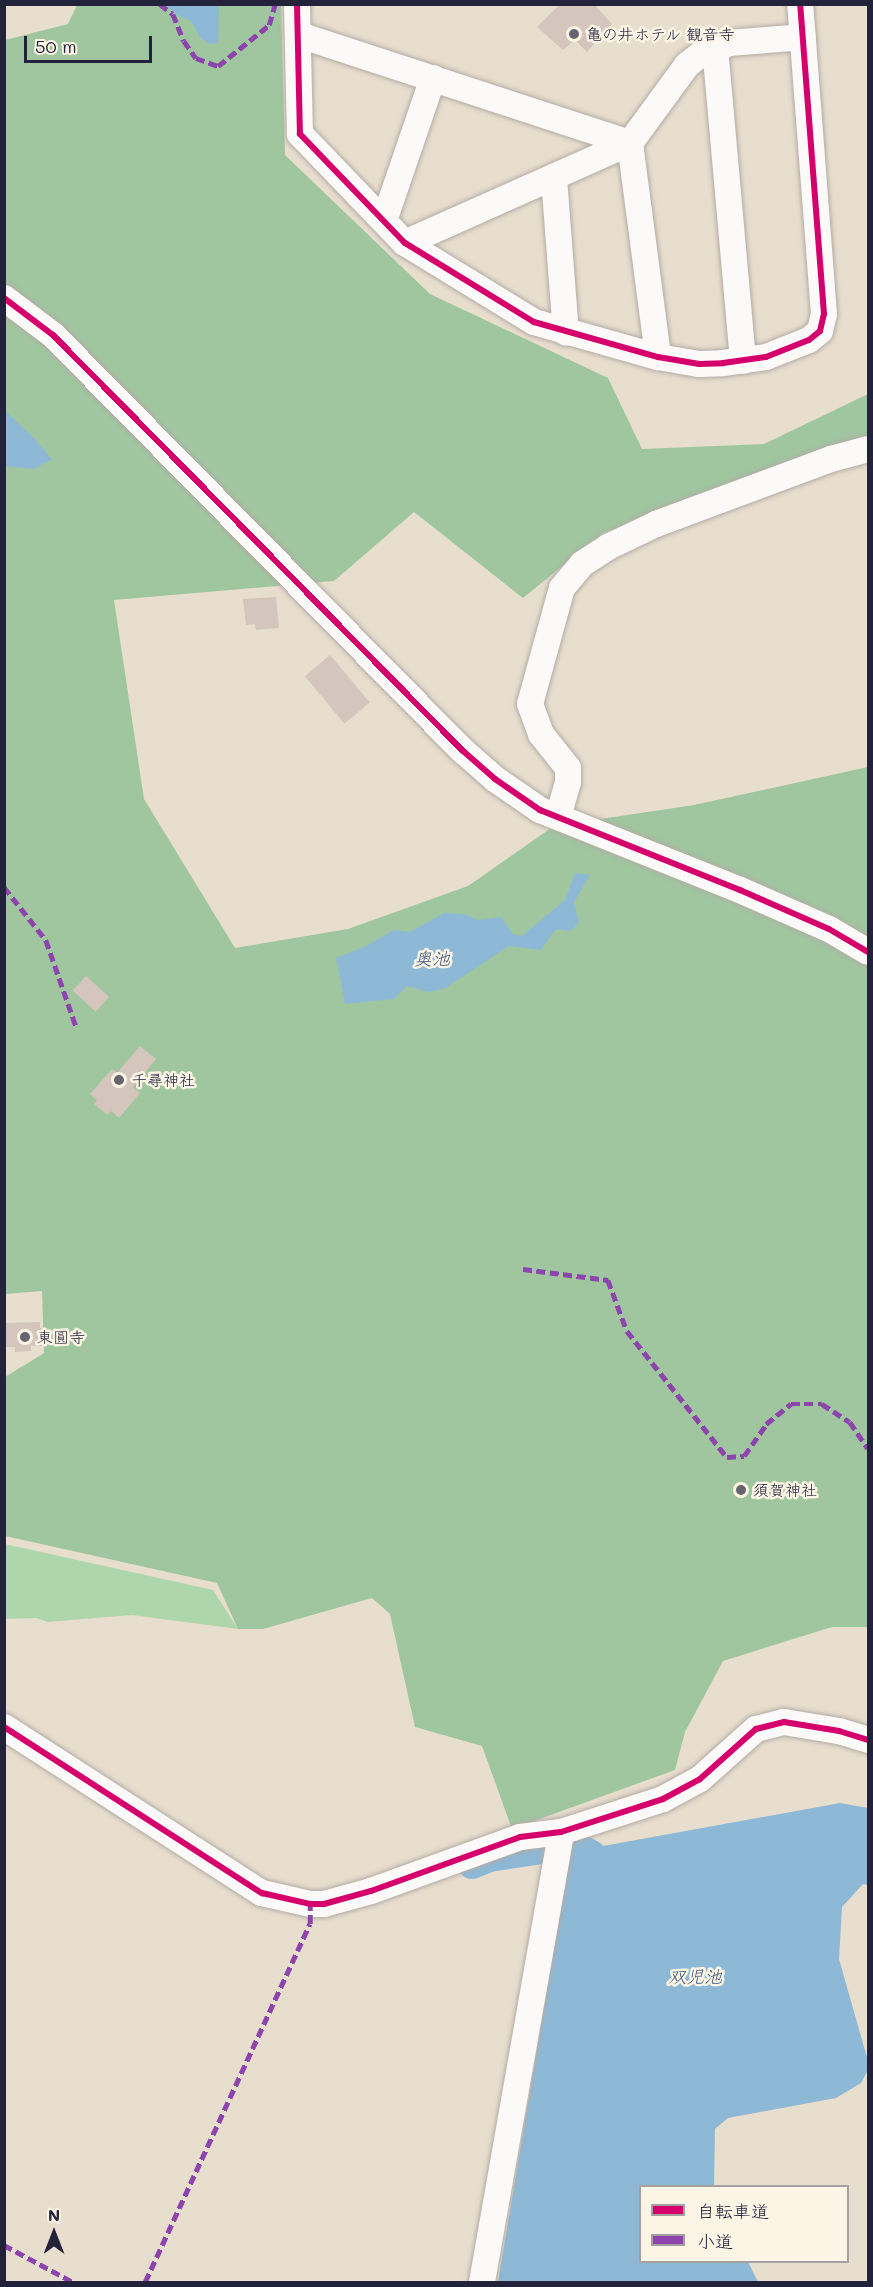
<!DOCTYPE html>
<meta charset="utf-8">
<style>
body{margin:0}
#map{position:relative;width:873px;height:2287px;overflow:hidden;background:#e8dece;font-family:Mali,"Klee One",sans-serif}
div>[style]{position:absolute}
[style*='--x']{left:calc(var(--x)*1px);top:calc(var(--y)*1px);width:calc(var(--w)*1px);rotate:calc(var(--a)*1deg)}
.green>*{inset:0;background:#add6ac}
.forest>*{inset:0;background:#a0c6a0}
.water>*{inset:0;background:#8db9d7}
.river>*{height:30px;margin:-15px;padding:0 15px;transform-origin:15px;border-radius:15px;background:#8db9d7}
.building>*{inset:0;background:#d4c6bc;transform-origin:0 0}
.roads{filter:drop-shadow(0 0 2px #b2aca5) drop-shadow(0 0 2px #b2aca5)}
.minor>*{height:26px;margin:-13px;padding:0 13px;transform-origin:13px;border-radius:13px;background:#fcfaf8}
.quiet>*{height:4.5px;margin-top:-2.25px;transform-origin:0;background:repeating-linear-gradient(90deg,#8e44ad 0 9px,transparent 0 13.5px)}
.cycleway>*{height:6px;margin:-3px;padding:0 3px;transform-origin:3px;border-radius:3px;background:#d6006c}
.dots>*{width:16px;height:16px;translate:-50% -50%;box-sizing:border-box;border:3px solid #fcf5e5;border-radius:50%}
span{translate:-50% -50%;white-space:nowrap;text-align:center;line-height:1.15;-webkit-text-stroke:5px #fcf5e5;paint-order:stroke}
.poi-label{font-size:16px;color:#22223b}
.left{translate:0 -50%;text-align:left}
.water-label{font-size:18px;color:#3d587b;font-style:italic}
.frame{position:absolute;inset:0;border:6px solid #22223b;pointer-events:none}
.legend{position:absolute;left:639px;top:2185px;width:210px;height:78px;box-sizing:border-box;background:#fcf5e5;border:2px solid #a5a1a1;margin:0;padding:8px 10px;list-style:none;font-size:18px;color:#22223b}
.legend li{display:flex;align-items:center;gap:12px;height:30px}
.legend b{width:30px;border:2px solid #a5a1a1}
.north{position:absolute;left:24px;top:2203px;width:60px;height:60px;-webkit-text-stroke:4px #fcf5e5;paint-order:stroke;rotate:0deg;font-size:16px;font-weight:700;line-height:24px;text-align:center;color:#22223b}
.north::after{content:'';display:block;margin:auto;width:21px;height:27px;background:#22223b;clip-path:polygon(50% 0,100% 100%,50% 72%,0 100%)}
.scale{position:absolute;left:24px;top:36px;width:128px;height:27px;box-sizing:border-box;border:3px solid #22223b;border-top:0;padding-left:8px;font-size:18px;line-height:21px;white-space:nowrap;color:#22223b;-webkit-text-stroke:4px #fcf5e5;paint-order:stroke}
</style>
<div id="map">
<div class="green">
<i style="clip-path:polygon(5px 1544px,213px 1590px,238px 1629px,132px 1615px,47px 1622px,37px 1618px,5px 1619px)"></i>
</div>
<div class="forest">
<i style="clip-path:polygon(77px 5px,281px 5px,285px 155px,430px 294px,608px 378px,642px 449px,764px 444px,868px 394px,868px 437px,603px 533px,523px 598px,414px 512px,334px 581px,114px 600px,144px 799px,235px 948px,348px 929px,468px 886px,554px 826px,694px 805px,868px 767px,868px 1627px,832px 1627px,723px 1661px,685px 1732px,675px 1770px,512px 1829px,482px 1746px,415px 1727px,390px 1614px,372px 1598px,263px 1629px,238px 1629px,217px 1583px,5px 1536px,5px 1377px,44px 1353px,42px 1291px,5px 1294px,5px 40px,68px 24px)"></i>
</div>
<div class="water">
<i style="clip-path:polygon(166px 5px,219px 5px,218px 43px,209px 44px,200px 37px,191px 21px,177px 15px)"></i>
<i style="clip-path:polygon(4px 410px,33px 437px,52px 459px,34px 469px,5px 466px)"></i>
<i style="clip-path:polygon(575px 873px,590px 875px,574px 902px,579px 923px,570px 931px,556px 929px,541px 950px,509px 946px,444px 989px,428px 992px,407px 986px,394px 999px,345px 1004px,336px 958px,366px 946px,394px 930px,410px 932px,444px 913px,464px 914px,478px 920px,501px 917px,513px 934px,522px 936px,565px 900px)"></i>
<i style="clip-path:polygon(840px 1803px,868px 1808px,868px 1885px,863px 1884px,842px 1907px,839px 1959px,868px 2061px,868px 2070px,861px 2083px,836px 2098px,728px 2118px,715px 2129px,714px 2186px,640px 2186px,640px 2262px,748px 2262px,758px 2282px,498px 2282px,570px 1852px)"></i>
</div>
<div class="river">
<i style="--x:575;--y:1846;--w:18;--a:29"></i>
<i style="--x:472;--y:1864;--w:18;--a:-22"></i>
<i style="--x:489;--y:1857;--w:54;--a:-8.6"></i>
</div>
<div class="building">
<i style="clip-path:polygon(560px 4px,594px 4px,612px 24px,587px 52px,575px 40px,563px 50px,537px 27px)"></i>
<i style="clip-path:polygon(276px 597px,279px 628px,256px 630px,255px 624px,246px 625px,243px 599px)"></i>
<i style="left:330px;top:655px;width:62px;height:33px;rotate:50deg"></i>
<i style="left:86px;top:976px;width:31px;height:20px;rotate:42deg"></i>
<i style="clip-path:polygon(140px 1046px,156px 1059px,133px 1087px,140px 1093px,119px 1118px,111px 1111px,108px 1115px,94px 1104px,97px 1100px,90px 1094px,112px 1069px,117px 1073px)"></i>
<i style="clip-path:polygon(40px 1322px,40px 1328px,46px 1328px,47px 1346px,31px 1346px,31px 1351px,15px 1352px,15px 1347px,4px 1347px,4px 1323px)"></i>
</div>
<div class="roads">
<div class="minor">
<i style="--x:297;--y:4;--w:130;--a:88.7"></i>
<i style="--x:300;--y:134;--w:151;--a:46.1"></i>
<i style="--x:405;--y:243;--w:151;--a:31.5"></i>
<i style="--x:534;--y:322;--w:129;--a:15.8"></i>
<i style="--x:658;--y:357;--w:42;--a:9.7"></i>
<i style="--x:699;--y:364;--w:24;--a:-2"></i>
<i style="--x:723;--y:363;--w:43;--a:-7.9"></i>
<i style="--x:766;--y:357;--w:46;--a:-21.6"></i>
<i style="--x:809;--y:340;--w:14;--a:-39"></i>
<i style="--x:820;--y:331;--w:17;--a:-77"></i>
<i style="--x:824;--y:314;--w:311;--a:-94.4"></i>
<i style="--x:299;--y:35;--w:348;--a:18.1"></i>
<i style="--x:630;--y:143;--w:216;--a:82.5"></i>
<i style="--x:715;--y:47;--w:315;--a:84.9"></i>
<i style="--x:554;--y:178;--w:155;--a:85.6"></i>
<i style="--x:384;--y:221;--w:151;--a:-71.1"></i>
<i style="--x:405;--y:243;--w:246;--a:-24"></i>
<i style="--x:630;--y:143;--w:97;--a:-53.8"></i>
<i style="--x:687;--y:65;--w:18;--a:-38"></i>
<i style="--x:701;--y:54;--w:31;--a:-21"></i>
<i style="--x:730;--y:43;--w:73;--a:-4.7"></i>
<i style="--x:4;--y:298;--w:61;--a:37.1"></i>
<i style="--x:53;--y:335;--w:583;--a:45.42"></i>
<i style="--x:462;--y:750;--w:44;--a:41.3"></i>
<i style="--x:495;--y:779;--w:55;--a:34.6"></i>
<i style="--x:540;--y:810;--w:215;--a:21.8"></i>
<i style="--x:740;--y:890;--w:97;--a:23.7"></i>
<i style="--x:829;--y:929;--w:45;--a:30.5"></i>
<i style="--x:558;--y:817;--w:36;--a:-74"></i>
<i style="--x:568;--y:782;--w:14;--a:-90"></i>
<i style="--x:568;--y:768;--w:43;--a:-128.5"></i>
<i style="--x:541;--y:734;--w:32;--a:-110"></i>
<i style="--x:530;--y:704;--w:120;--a:-74.6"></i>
<i style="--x:562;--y:588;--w:31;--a:-50"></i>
<i style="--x:582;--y:564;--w:31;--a:-33"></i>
<i style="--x:608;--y:547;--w:53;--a:-25.6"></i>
<i style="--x:656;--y:524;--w:187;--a:-20.4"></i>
<i style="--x:831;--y:459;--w:38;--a:-15"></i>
<i style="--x:4;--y:1727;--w:307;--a:32.8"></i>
<i style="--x:262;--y:1893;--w:49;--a:12.9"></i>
<i style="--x:310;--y:1904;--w:14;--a:0"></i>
<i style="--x:324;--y:1904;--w:49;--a:-15.5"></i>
<i style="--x:371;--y:1891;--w:158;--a:-19.9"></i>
<i style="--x:520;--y:1837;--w:41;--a:-7"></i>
<i style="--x:561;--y:1832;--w:107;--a:-17.9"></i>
<i style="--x:663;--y:1799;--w:42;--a:-28.4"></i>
<i style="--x:700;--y:1779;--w:75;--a:-41.8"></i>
<i style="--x:756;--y:1729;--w:29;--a:-14"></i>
<i style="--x:784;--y:1722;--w:56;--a:9.3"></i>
<i style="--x:839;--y:1731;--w:30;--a:17"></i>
<i style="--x:482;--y:2282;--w:457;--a:-80"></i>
</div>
</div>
<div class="quiet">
<i style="--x:160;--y:4;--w:16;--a:38"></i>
<i style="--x:173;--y:14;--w:29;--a:68"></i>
<i style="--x:184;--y:41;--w:21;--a:55"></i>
<i style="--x:196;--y:58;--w:23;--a:20"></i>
<i style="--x:218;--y:66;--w:65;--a:-38.8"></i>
<i style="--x:269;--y:25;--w:22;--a:-74"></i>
<i style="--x:4;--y:887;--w:68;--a:51.6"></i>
<i style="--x:46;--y:940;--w:91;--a:70.8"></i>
<i style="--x:523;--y:1269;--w:86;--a:7.4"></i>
<i style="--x:608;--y:1280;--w:54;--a:69.6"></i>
<i style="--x:627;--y:1331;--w:161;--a:51.6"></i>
<i style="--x:727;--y:1457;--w:17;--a:-3"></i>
<i style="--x:744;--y:1456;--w:39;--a:-55"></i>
<i style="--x:766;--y:1424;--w:32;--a:-39"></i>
<i style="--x:791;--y:1404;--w:31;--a:0"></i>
<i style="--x:822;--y:1404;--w:33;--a:33"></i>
<i style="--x:850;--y:1422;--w:32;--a:56"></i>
<i style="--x:4;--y:2245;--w:78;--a:28.2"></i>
<i style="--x:145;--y:2282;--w:394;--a:-65.3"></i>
<i style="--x:310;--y:1924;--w:20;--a:-90"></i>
</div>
<div class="cycleway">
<i style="--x:297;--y:4;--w:130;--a:88.7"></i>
<i style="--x:300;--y:134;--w:151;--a:46.1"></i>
<i style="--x:405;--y:243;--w:151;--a:31.5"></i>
<i style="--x:534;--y:322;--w:129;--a:15.8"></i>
<i style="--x:658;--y:357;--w:42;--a:9.7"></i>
<i style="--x:699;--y:364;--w:24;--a:-2"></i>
<i style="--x:723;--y:363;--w:43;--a:-7.9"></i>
<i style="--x:766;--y:357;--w:46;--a:-21.6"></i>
<i style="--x:809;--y:340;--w:14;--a:-39"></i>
<i style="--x:820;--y:331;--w:17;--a:-77"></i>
<i style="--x:824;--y:314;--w:311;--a:-94.4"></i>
<i style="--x:4;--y:298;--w:61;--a:37.1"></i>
<i style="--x:53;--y:335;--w:583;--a:45.42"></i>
<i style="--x:462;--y:750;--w:44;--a:41.3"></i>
<i style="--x:495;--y:779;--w:55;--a:34.6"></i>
<i style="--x:540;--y:810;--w:215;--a:21.8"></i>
<i style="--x:740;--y:890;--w:97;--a:23.7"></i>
<i style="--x:829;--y:929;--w:45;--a:30.5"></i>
<i style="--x:4;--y:1727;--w:307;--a:32.8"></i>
<i style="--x:262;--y:1893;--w:49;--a:12.9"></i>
<i style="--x:310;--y:1904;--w:14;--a:0"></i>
<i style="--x:324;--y:1904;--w:49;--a:-15.5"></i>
<i style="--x:371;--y:1891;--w:158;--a:-19.9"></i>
<i style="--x:520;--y:1837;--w:41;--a:-7"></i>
<i style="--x:561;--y:1832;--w:107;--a:-17.9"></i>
<i style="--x:663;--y:1799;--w:42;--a:-28.4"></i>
<i style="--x:700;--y:1779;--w:75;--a:-41.8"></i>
<i style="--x:756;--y:1729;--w:29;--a:-14"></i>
<i style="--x:784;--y:1722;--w:56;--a:9.3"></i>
<i style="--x:839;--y:1731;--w:30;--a:17"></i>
</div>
<div class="dots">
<i style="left:574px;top:34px;background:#67646e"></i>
<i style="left:119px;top:1080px;background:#67646e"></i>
<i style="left:25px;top:1337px;background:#67646e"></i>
<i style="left:741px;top:1490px;background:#67646e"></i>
</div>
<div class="poi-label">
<span class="left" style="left:586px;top:34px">亀の井ホテル 観音寺</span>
<span class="left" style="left:131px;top:1080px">千尋神社</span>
<span class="left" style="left:37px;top:1337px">東圓寺</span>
<span class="left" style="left:753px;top:1490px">須賀神社</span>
</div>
<div class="water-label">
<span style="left:432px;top:958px">奥池</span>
<span style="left:695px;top:1976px">双児池</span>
</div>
<div class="frame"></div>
<ul class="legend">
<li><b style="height:8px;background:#d6006c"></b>自転車道</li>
<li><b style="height:8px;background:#8e44ad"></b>小道</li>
</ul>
<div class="north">N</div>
<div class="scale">50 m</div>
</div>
